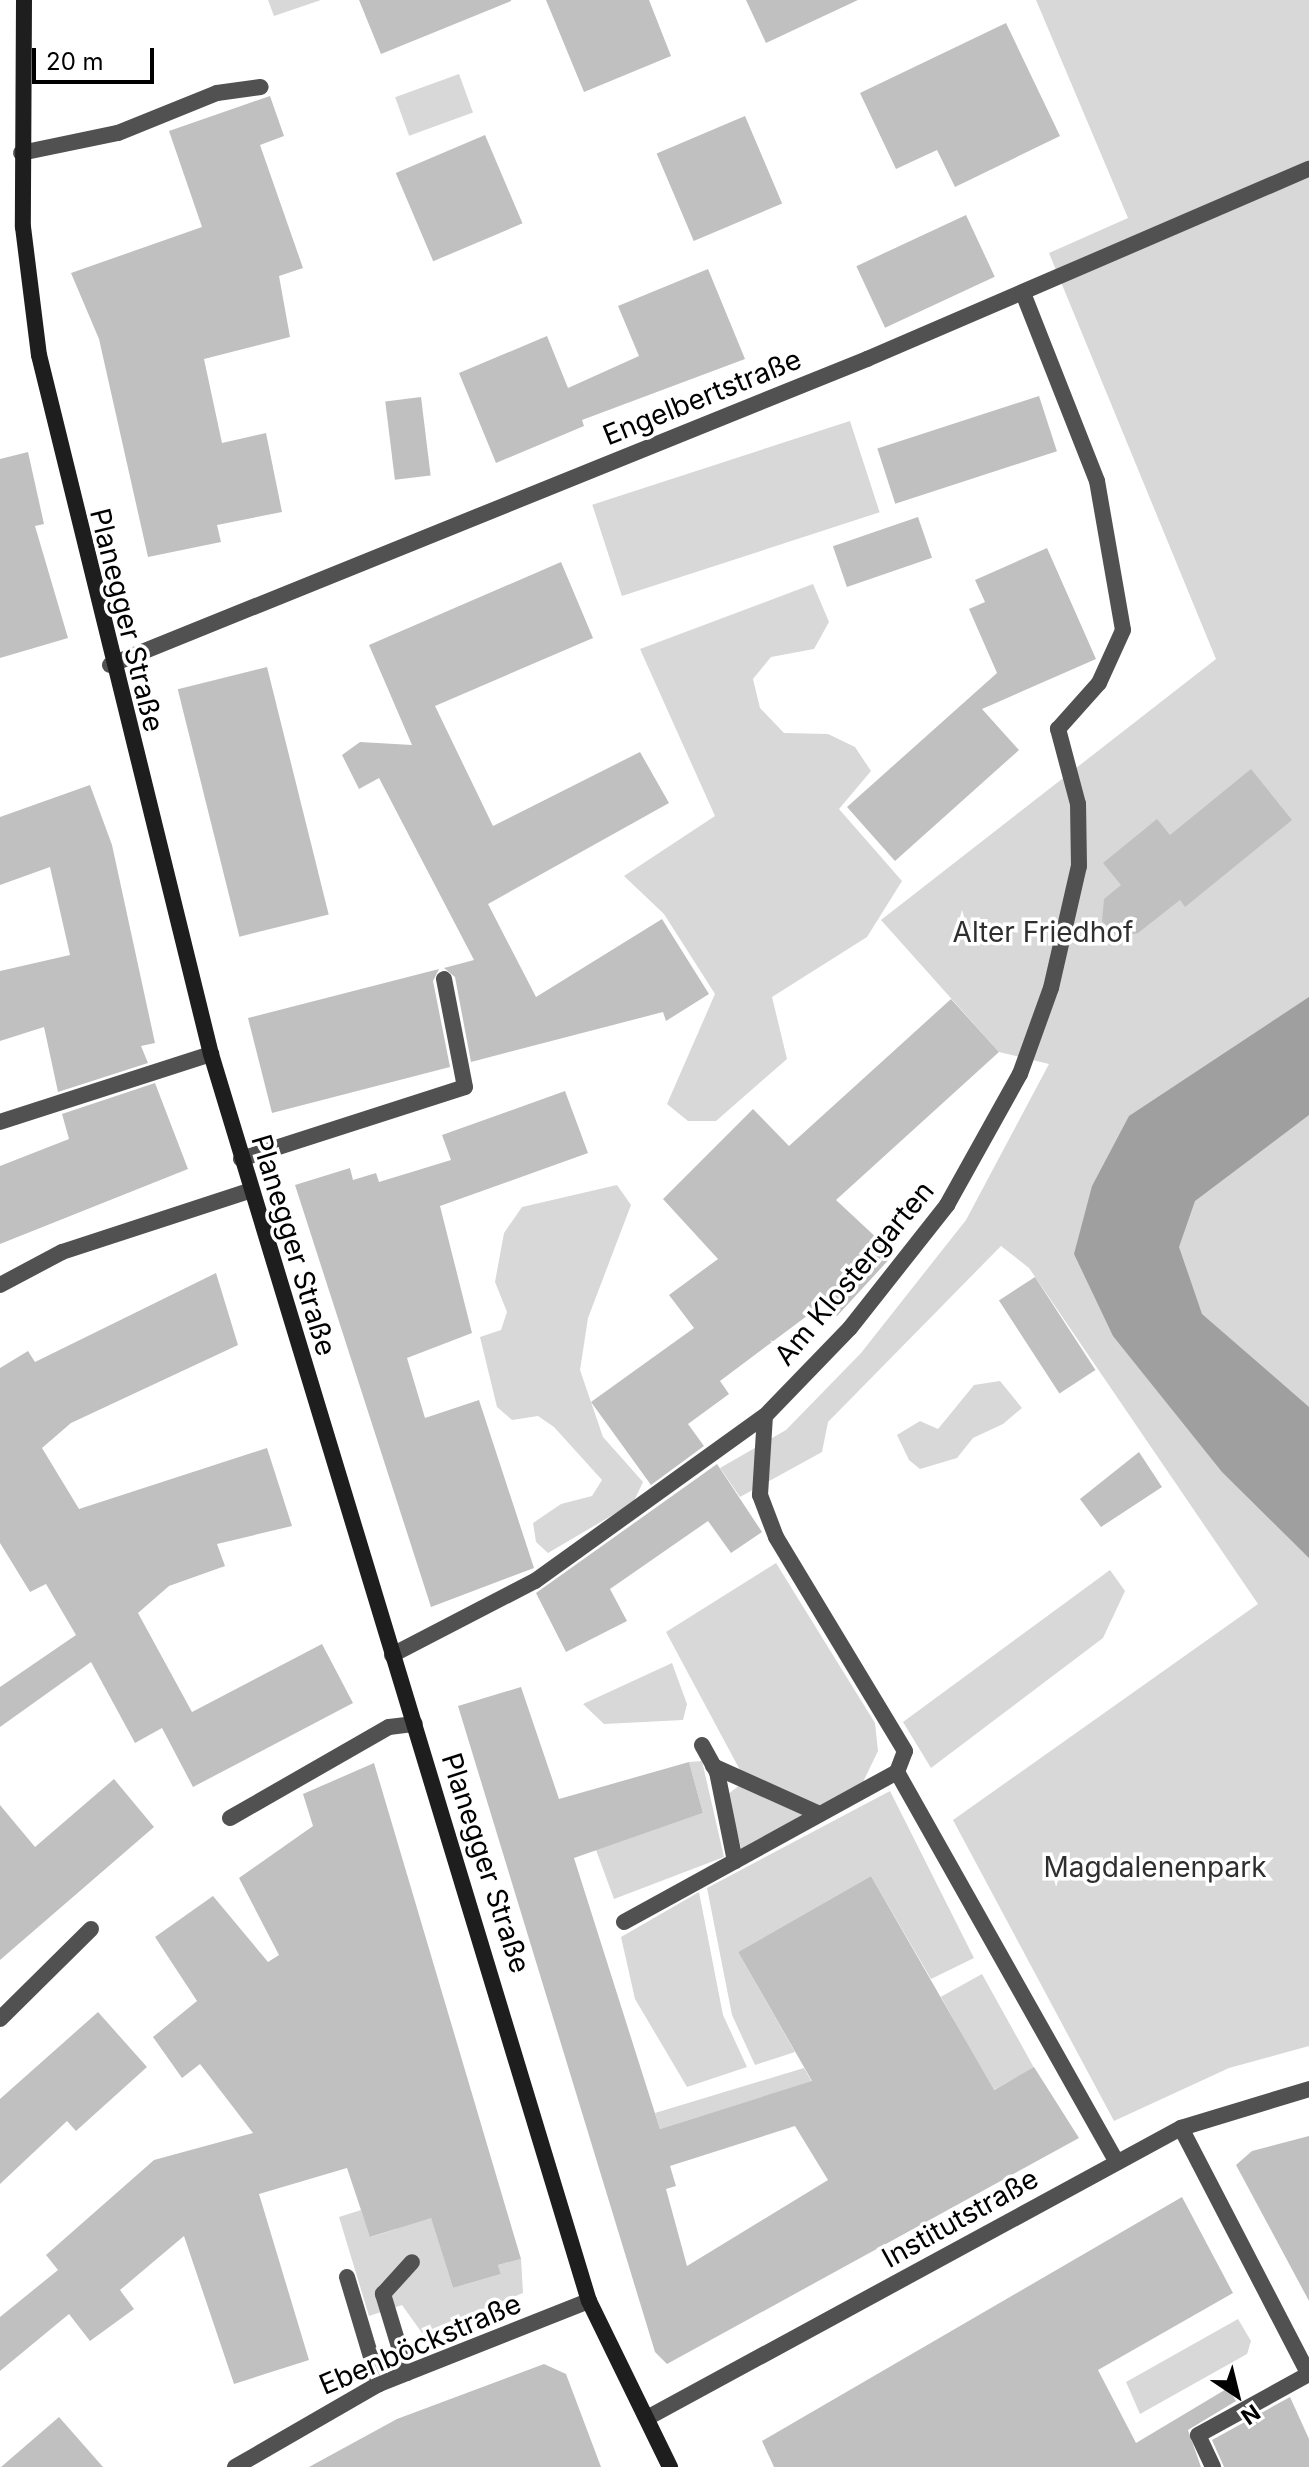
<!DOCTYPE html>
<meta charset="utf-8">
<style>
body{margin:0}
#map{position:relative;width:1309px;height:2467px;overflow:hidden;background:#fff;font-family:Inter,sans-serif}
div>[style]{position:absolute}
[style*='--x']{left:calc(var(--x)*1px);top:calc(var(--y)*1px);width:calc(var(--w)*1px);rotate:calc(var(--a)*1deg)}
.green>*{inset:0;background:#d8d8d8;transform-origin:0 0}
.water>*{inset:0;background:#9f9f9f}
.building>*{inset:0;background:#c0c0c0;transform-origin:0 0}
.lane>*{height:16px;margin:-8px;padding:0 8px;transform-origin:8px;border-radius:8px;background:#515151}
.street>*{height:16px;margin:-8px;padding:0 8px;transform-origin:8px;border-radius:8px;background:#515151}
.secondary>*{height:16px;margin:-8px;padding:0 8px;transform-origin:8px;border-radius:8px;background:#1e1e1e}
span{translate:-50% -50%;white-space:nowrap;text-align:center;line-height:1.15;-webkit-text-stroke:7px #fff;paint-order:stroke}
.street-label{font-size:28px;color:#000}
.park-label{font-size:28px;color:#2f2f2f}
.north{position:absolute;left:1197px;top:2355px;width:80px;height:80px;-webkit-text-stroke:6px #fff;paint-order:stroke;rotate:145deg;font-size:22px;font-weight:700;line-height:32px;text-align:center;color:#000}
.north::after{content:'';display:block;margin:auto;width:28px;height:36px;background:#000;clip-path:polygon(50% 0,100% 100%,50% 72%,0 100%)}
.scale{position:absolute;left:32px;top:48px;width:122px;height:36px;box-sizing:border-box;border:4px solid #000;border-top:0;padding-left:10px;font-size:24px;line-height:28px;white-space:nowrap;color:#000;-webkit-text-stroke:6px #fff;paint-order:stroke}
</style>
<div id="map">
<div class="green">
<i style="clip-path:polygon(268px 0,321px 0,274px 16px)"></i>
<i style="clip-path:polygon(1036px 0,1309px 0,1309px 2046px,1229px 2068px,1114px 2121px,953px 1820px,1258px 1604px,1029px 1268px,1001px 1246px,828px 1422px,822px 1452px,740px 1497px,720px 1468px,786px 1430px,861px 1353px,966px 1220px,1049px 1064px,999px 1052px,881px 920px,1216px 659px,1049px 253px,1128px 218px)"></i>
<i style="left:459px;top:74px;width:41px;height:68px;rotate:70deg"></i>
<i style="left:850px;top:421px;width:96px;height:271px;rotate:72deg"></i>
<i style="clip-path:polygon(813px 584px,829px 622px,814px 649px,771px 657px,753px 679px,760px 708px,784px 733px,828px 734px,855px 747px,871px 771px,839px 809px,902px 881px,867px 937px,772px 997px,787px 1059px,716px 1121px,688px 1121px,667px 1104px,715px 994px,664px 914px,624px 876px,715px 816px,640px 649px)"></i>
<i style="clip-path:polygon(617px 1185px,631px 1205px,588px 1318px,580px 1370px,603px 1437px,643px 1482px,633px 1503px,548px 1553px,536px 1542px,533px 1523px,561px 1504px,592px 1496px,602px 1480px,554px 1427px,538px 1416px,512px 1420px,497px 1407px,480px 1337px,501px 1330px,507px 1312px,495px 1282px,504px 1233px,522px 1207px)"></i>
<i style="clip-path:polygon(1000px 1381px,1022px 1408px,1003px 1424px,973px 1438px,957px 1458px,920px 1469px,909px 1460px,897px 1435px,920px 1421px,938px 1429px,974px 1385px)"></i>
<i style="clip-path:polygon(776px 1563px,875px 1723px,878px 1751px,863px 1782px,819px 1806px,741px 1772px,666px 1632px)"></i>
<i style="clip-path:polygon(1110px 1570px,1125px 1591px,1103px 1638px,931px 1768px,903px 1722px)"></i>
<i style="clip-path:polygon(672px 1663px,687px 1704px,683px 1720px,604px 1724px,583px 1704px)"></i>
<i style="clip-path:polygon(702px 1761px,724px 1857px,614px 1899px,596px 1850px,703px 1813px,689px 1762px)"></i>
<i style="clip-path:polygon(741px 1784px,809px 1814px,742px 1851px,727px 1795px)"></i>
<i style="clip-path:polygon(890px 1791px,974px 1958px,931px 1979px,871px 1876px,738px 1952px,795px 2052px,755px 2065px,732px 2015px,707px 1888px)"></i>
<i style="clip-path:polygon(699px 1892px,723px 2015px,747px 2067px,687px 2087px,635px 1999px,621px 1937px)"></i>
<i style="left:982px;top:1974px;width:107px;height:47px;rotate:61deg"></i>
<i style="clip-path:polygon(804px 2068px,819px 2094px,769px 2095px,660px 2129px,655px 2113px)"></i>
<i style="clip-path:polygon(425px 2198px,453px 2288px,501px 2274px,498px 2265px,521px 2259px,523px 2293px,422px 2333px,402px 2305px,369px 2316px,339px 2217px,361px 2210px,371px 2237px,396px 2229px)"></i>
<i style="clip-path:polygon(1238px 2319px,1251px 2341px,1247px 2354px,1140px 2414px,1126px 2382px)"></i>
</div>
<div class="water">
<i style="clip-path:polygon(1309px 997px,1309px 1115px,1195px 1201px,1179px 1247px,1202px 1314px,1309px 1407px,1309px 1558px,1222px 1472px,1113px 1336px,1074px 1254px,1092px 1186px,1129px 1116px)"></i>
</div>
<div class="building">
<i style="clip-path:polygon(359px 0,511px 0,511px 1px,381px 54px)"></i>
<i style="clip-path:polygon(546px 0,649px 0,671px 56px,584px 92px)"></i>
<i style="clip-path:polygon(746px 0,858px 0,766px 43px)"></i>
<i style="clip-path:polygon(1006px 23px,1060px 136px,955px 187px,937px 150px,896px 169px,860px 93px)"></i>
<i style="clip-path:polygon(270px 96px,284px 136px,260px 145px,303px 268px,279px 276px,290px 337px,204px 359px,222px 443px,266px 433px,282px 512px,217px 525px,221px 542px,148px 557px,99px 339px,71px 273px,202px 227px,169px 131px)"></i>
<i style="left:745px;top:116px;width:95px;height:96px;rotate:67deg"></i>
<i style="left:485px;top:135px;width:96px;height:97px;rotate:67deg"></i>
<i style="left:966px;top:215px;width:68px;height:121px;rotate:65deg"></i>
<i style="clip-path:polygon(708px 269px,745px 359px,582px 420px,584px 426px,496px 463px,459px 373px,547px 336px,568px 388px,639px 356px,618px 306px)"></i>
<i style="left:1039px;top:396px;width:58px;height:170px;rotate:72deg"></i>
<i style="left:421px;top:397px;width:79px;height:36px;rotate:83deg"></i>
<i style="clip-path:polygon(28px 452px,44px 524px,35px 526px,68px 638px,0 658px,0 459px)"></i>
<i style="left:918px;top:517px;width:43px;height:90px;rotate:71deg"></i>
<i style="clip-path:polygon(1047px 548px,1096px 659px,982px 709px,1019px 750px,895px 861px,847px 807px,997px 673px,969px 609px,985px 602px,975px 580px)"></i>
<i style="clip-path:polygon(561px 562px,593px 638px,435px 706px,493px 826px,640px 752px,669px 803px,488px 904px,536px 997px,662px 919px,709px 994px,666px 1021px,663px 1012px,471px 1062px,455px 977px,444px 968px,474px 960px,379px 778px,359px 789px,342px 755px,360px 742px,412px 745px,369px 645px)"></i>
<i style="left:267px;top:667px;width:255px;height:92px;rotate:76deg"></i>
<i style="clip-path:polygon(1251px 769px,1292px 820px,1185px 907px,1180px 900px,1138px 933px,1118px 937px,1102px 921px,1104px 899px,1121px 885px,1103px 863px,1157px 819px,1170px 835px)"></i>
<i style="clip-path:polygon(90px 785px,112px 845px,155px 1043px,141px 1046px,148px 1063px,58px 1092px,44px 1027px,0 1041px,0 971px,70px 955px,50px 867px,0 885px,0 817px)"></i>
<i style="clip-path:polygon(439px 969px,433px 981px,450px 1067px,272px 1113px,248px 1018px)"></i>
<i style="clip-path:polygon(951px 999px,999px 1052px,836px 1200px,894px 1254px,837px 1316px,823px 1304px,720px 1381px,729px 1394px,688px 1424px,704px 1446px,651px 1485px,591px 1402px,694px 1328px,669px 1295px,718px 1259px,663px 1199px,753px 1109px,789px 1146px)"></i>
<i style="clip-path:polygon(155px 1083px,188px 1169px,0 1244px,0 1166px,69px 1139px,62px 1114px)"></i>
<i style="clip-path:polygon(565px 1091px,588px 1153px,440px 1206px,472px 1333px,407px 1358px,425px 1418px,479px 1400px,534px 1568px,431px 1607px,295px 1185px,350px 1168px,353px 1180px,376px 1173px,379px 1182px,451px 1160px,442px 1135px)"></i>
<i style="clip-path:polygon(216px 1273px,238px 1345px,71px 1423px,42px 1448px,79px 1509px,267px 1448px,292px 1526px,217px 1544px,225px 1566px,169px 1586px,138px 1613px,192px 1712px,322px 1644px,353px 1703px,193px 1787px,162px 1728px,135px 1743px,91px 1662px,0 1727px,0 1687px,76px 1635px,46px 1584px,30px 1592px,0 1543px,0 1368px,28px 1351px,35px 1362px)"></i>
<i style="left:1035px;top:1277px;width:111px;height:43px;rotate:57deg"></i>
<i style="clip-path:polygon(1139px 1452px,1162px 1487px,1101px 1527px,1080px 1499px)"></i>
<i style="clip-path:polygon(717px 1464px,762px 1532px,731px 1553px,708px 1521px,610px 1589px,627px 1621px,566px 1652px,536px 1593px)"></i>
<i style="clip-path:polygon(evenodd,521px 1687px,559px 1799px,689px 1762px,703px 1813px,574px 1858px,660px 2129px,812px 2081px,738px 1952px,871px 1876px,994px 2090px,1034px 2067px,1079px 2138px,667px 2364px,655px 2352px,458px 1706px,521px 1687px,795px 2126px,828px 2180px,687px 2266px,666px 2189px,676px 2186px,670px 2166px,795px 2126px)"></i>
<i style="clip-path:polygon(374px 1763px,521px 2259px,498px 2265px,501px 2274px,453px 2288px,431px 2218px,370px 2237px,347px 2168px,259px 2194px,309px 2360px,234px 2384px,184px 2236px,120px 2290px,134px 2309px,90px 2341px,69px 2314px,0 2371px,0 2317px,58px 2270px,46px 2255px,154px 2160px,253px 2133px,200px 2064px,182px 2078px,153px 2037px,197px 2001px,155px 1937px,213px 1896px,268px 1962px,279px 1955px,239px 1878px,313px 1826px,303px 1794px)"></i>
<i style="clip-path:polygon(114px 1779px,154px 1827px,0 1960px,0 1805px,35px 1847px)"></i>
<i style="clip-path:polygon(98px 2012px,147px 2067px,76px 2131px,67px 2121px,0 2184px,0 2099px)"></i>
<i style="clip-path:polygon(1309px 2136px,1309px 2301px,1236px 2165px,1252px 2151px)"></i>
<i style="clip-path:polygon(1182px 2197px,1233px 2293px,1098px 2370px,1136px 2443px,1228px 2388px,1236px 2401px,1188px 2430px,1201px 2467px,774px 2467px,762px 2441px)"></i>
<i style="clip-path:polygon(544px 2364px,566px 2374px,601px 2467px,309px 2467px,397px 2419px)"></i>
<i style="clip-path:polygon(1290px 2397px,1309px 2439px,1309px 2467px,1224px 2467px,1212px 2440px)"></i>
<i style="clip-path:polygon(59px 2417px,103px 2467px,1px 2467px)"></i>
</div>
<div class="lane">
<i style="--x:21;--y:153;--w:99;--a:-11.7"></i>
<i style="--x:118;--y:133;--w:107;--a:-22"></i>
<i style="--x:217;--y:93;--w:44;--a:-7.8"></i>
<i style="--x:0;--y:1122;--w:222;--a:-17.9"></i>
<i style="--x:241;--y:1159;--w:235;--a:-17.8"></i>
<i style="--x:465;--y:1087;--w:110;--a:-101"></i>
<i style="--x:702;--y:1745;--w:31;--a:61"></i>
<i style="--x:717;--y:1772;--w:91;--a:78.6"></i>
<i style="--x:713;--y:1766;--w:117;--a:24.2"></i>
<i style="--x:897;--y:1772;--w:448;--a:60.6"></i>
<i style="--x:624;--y:1922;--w:311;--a:-28.8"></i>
<i style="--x:897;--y:1772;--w:22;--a:-69"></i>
<i style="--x:905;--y:1751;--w:250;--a:-121.1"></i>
<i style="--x:776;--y:1537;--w:45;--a:-110.9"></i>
<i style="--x:760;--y:1495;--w:79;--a:-86.4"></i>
<i style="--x:347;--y:2277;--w:112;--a:73.3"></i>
<i style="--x:407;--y:2373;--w:83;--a:-106.9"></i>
<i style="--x:383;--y:2294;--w:43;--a:-47.8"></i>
<i style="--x:1213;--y:2467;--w:35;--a:-115"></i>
<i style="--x:1198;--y:2435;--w:127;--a:-28.8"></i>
</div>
<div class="street">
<i style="--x:110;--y:665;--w:817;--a:-22.01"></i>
<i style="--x:867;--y:359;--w:481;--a:-23.3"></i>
<i style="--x:0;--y:1285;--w:70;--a:-28"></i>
<i style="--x:62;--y:1252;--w:197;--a:-18.1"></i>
<i style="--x:392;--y:1655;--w:161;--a:-27.4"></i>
<i style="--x:535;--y:1581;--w:283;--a:-35.7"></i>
<i style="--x:765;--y:1416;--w:122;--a:-46"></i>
<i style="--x:850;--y:1328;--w:157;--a:-51.7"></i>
<i style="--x:947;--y:1205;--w:150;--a:-60.9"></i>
<i style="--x:1020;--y:1074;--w:91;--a:-70.2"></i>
<i style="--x:1051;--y:988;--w:125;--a:-77.1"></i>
<i style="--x:1079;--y:866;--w:62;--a:-90.9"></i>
<i style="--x:1078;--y:804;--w:78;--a:-104.9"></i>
<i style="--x:1058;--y:729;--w:62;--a:-48.3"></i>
<i style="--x:1099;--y:683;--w:58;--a:-65.6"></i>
<i style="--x:1123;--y:630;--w:151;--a:-99.9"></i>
<i style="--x:1097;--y:481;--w:202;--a:-111.5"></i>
<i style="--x:230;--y:1818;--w:183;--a:-29.8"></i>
<i style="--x:389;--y:1727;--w:26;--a:-7"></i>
<i style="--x:0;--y:2019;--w:128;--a:-44.7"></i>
<i style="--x:1181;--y:2128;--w:278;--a:62.6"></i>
<i style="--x:647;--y:2418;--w:608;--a:-28.51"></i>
<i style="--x:1181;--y:2128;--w:134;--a:-16.9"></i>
<i style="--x:235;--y:2467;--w:166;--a:-30"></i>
<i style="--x:379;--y:2384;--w:226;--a:-21.6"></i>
</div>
<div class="secondary">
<i style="--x:24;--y:0;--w:227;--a:90.3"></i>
<i style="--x:23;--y:227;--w:129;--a:82.9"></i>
<i style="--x:39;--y:355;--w:720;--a:76.18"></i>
<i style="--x:211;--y:1054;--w:1303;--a:73.14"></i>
<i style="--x:589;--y:2301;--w:185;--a:64"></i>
</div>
<div class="street-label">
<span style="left:702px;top:397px;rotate:-22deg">Engelbertstraße</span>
<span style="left:127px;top:620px;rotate:76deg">Planegger Straße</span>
<span style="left:294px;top:1245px;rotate:73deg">Planegger Straße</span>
<span style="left:854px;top:1273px;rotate:-50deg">Am Klostergarten</span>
<span style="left:486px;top:1863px;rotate:72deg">Planegger Straße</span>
<span style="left:960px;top:2218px;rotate:-29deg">Institutstraße</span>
<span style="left:420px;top:2344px;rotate:-23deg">Ebenböckstraße</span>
</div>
<div class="park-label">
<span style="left:1043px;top:932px">Alter Friedhof</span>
<span style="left:1155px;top:1867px">Magdalenenpark</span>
</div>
<div class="north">N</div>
<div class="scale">20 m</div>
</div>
